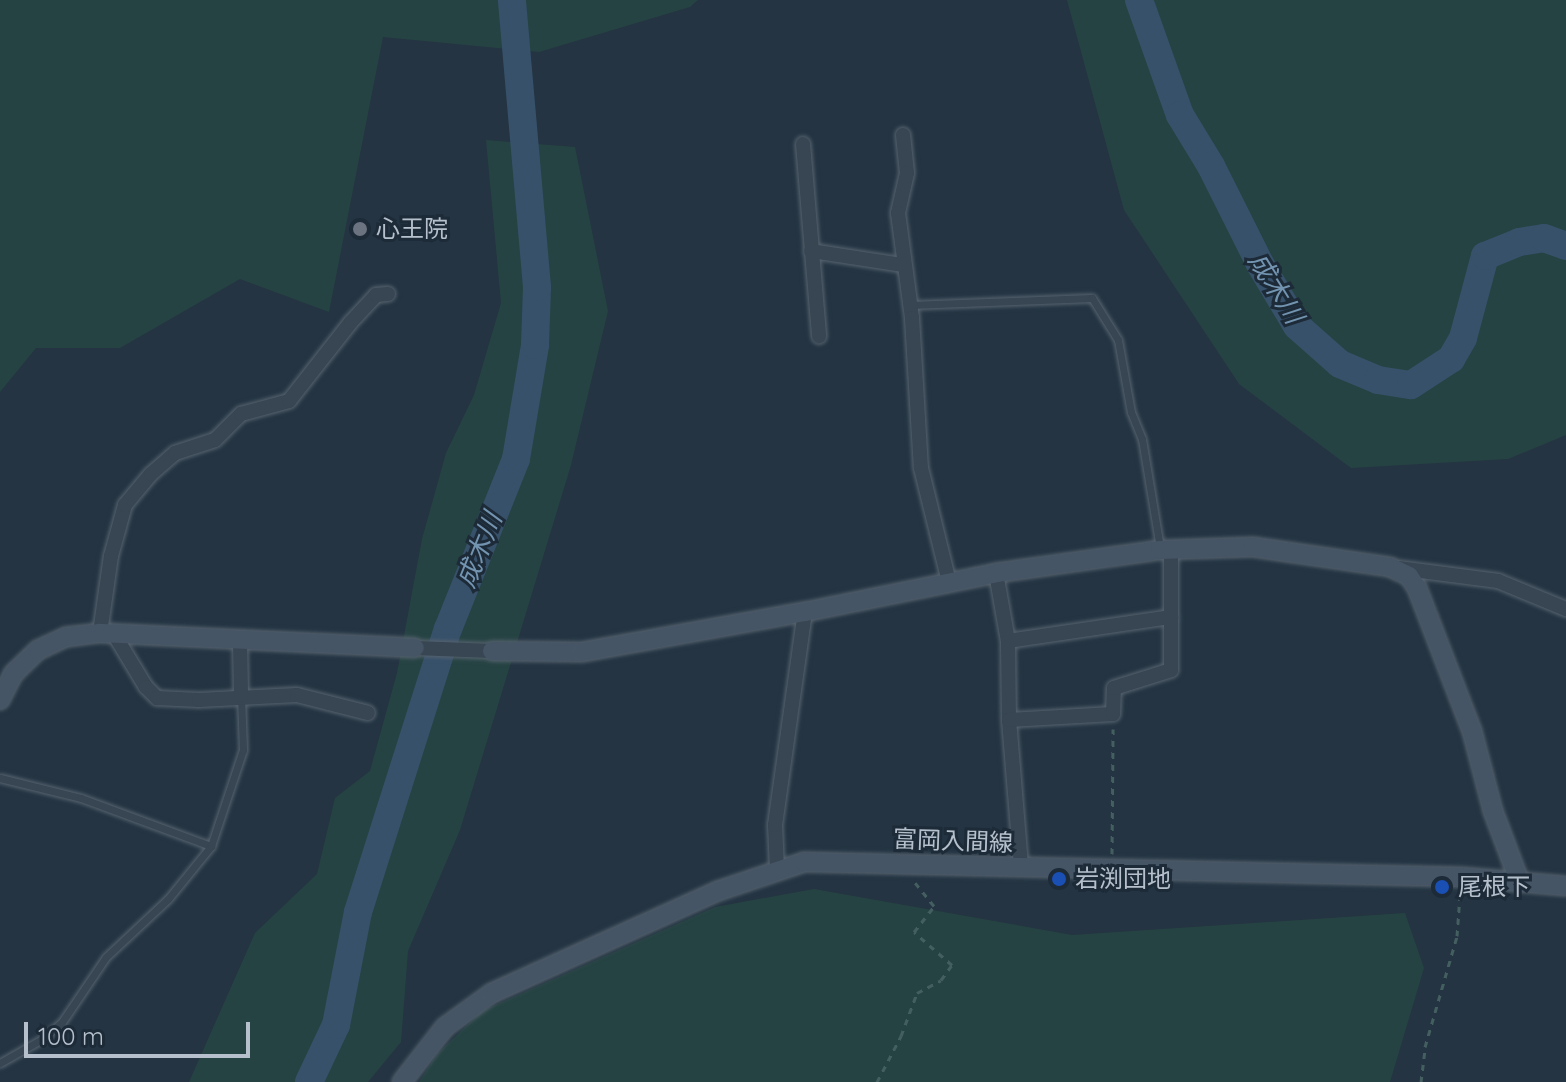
<!DOCTYPE html>
<meta charset="utf-8">
<style>
body{margin:0}
#map{position:relative;width:1566px;height:1082px;overflow:hidden;background:#243442;font-family:Quicksand,"Noto Sans JP",sans-serif}
div>[style]{position:absolute}
[style*='--x']{left:calc(var(--x)*1px);top:calc(var(--y)*1px);width:calc(var(--w)*1px);rotate:calc(var(--a)*1deg)}
.green>*{inset:0;background:#264343}
.river>*{height:28px;margin:-14px;padding:0 14px;transform-origin:14px;border-radius:14px;background:#37516b}
.path>*{height:3px;margin-top:-1.5px;transform-origin:0;background:repeating-linear-gradient(90deg,#445f60 0 6px,transparent 0 12px)}
.roads{filter:drop-shadow(0 0 2px #56636f) drop-shadow(0 0 2px #56636f)}
.lane>*{height:7px;margin:-3.5px;padding:0 3.5px;transform-origin:3.5px;border-radius:3.5px;background:#384552}
.street>*{height:14px;margin:-7px;padding:0 7px;transform-origin:7px;border-radius:7px;background:#384552}
.secondary>*{height:18px;margin:-9px;padding:0 9px;transform-origin:9px;border-radius:9px;background:#465565}
.dots>*{width:22px;height:22px;translate:-50% -50%;box-sizing:border-box;border:4px solid #1d2a37;border-radius:50%}
span{translate:-50% -50%;white-space:nowrap;text-align:center;line-height:1.15;-webkit-text-stroke:6px #1d2a37;paint-order:stroke}
.poi-label{font-size:24px;color:#b5c0cc}
.left{translate:0 -50%;text-align:left}
.street-label{font-size:24px;color:#b5c0cc}
.water-label{font-size:26px;color:#7394b1;font-style:italic}
.scale{position:absolute;left:24px;top:1022px;width:226px;height:36px;box-sizing:border-box;border:4px solid #b5c0cc;border-top:0;padding-left:10px;font-size:24px;line-height:28px;white-space:nowrap;color:#b5c0cc;-webkit-text-stroke:6px #1d2a37;paint-order:stroke}
</style>
<div id="map">
<div class="green">
<i style="clip-path:polygon(0 0,698px 0,690px 7px,539px 52px,383px 37px,329px 312px,240px 279px,120px 348px,36px 348px,0 392px)"></i>
<i style="clip-path:polygon(1067px 0,1566px 0,1566px 435px,1508px 459px,1351px 468px,1239px 384px,1124px 210px)"></i>
<i style="clip-path:polygon(486px 140px,575px 147px,608px 311px,571px 465px,460px 830px,408px 951px,401px 1042px,368px 1082px,189px 1082px,255px 933px,317px 874px,335px 798px,370px 771px,397px 673px,422px 539px,446px 453px,474px 395px,501px 303px)"></i>
<i style="clip-path:polygon(814px 889px,1072px 935px,1405px 913px,1424px 968px,1390px 1082px,419px 1082px,437px 1054px,482px 1011px,715px 907px)"></i>
</div>
<div class="river">
<i style="--x:1139;--y:0;--w:122;--a:70.4"></i>
<i style="--x:1180;--y:115;--w:60;--a:58.7"></i>
<i style="--x:1211;--y:166;--w:110;--a:63.4"></i>
<i style="--x:1260;--y:264;--w:72;--a:59.2"></i>
<i style="--x:1297;--y:326;--w:57;--a:41.5"></i>
<i style="--x:1340;--y:364;--w:41;--a:22.8"></i>
<i style="--x:1378;--y:380;--w:33;--a:9"></i>
<i style="--x:1411;--y:385;--w:48;--a:-33"></i>
<i style="--x:1451;--y:359;--w:24;--a:-60"></i>
<i style="--x:1463;--y:338;--w:85;--a:-75"></i>
<i style="--x:1485;--y:256;--w:37;--a:-22"></i>
<i style="--x:1519;--y:242;--w:25;--a:-9"></i>
<i style="--x:1544;--y:238;--w:23;--a:20"></i>
<i style="--x:309;--y:1082;--w:63;--a:-64.7"></i>
<i style="--x:336;--y:1025;--w:115;--a:-79"></i>
<i style="--x:358;--y:912;--w:297;--a:-72.4"></i>
<i style="--x:448;--y:629;--w:183;--a:-68.2"></i>
<i style="--x:516;--y:459;--w:116;--a:-80.5"></i>
<i style="--x:535;--y:345;--w:58;--a:-88"></i>
<i style="--x:537;--y:287;--w:288;--a:-95"></i>
</div>
<div class="path">
<i style="--x:1112;--y:854;--w:125;--a:-89.5"></i>
<i style="--x:877;--y:1082;--w:52;--a:-62.4"></i>
<i style="--x:901;--y:1036;--w:46;--a:-69.6"></i>
<i style="--x:917;--y:993;--w:27;--a:-28"></i>
<i style="--x:941;--y:980;--w:19;--a:-54"></i>
<i style="--x:952;--y:965;--w:50;--a:-139"></i>
<i style="--x:914;--y:932;--w:33;--a:-52"></i>
<i style="--x:934;--y:906;--w:32;--a:-129"></i>
<i style="--x:1421;--y:1082;--w:35;--a:-83"></i>
<i style="--x:1425;--y:1047;--w:116;--a:-73.9"></i>
<i style="--x:1457;--y:936;--w:41;--a:-85.8"></i>
</div>
<div class="roads">
<div class="lane">
<i style="--x:910;--y:305;--w:182;--a:-2.2"></i>
<i style="--x:1092;--y:298;--w:49;--a:58.2"></i>
<i style="--x:1118;--y:340;--w:73;--a:79.8"></i>
<i style="--x:1131;--y:412;--w:29;--a:68"></i>
<i style="--x:1142;--y:439;--w:110;--a:80.6"></i>
<i style="--x:0;--y:778;--w:83;--a:13.9"></i>
<i style="--x:81;--y:798;--w:139;--a:20.3"></i>
<i style="--x:0;--y:1063;--w:48;--a:-29.7"></i>
<i style="--x:42;--y:1039;--w:26;--a:-40"></i>
<i style="--x:62;--y:1022;--w:78;--a:-55.9"></i>
<i style="--x:106;--y:957;--w:85;--a:-43.1"></i>
<i style="--x:168;--y:899;--w:68;--a:-50.9"></i>
<i style="--x:211;--y:846;--w:101;--a:-71.6"></i>
<i style="--x:243;--y:750;--w:55;--a:-92.1"></i>
</div>
<div class="street">
<i style="--x:903;--y:135;--w:38;--a:84"></i>
<i style="--x:907;--y:173;--w:41;--a:102.7"></i>
<i style="--x:898;--y:213;--w:106;--a:82.4"></i>
<i style="--x:912;--y:318;--w:150;--a:86.6"></i>
<i style="--x:921;--y:468;--w:117;--a:76.2"></i>
<i style="--x:803;--y:144;--w:193;--a:85.2"></i>
<i style="--x:811;--y:251;--w:93;--a:8.7"></i>
<i style="--x:1398;--y:568;--w:101;--a:7.4"></i>
<i style="--x:1498;--y:581;--w:74;--a:22.4"></i>
<i style="--x:996;--y:573;--w:69;--a:80"></i>
<i style="--x:1008;--y:641;--w:79;--a:89.3"></i>
<i style="--x:1009;--y:720;--w:147;--a:85.3"></i>
<i style="--x:100;--y:633;--w:78;--a:-81.9"></i>
<i style="--x:111;--y:556;--w:53;--a:-74.6"></i>
<i style="--x:125;--y:505;--w:40;--a:-50"></i>
<i style="--x:151;--y:474;--w:32;--a:-41"></i>
<i style="--x:175;--y:453;--w:42;--a:-18"></i>
<i style="--x:215;--y:440;--w:37;--a:-45"></i>
<i style="--x:241;--y:414;--w:50;--a:-15.2"></i>
<i style="--x:289;--y:401;--w:100;--a:-51.9"></i>
<i style="--x:351;--y:322;--w:37;--a:-47"></i>
<i style="--x:376;--y:295;--w:12;--a:-5"></i>
<i style="--x:114;--y:634;--w:62;--a:58.9"></i>
<i style="--x:146;--y:687;--w:16;--a:45"></i>
<i style="--x:157;--y:698;--w:42;--a:2.7"></i>
<i style="--x:199;--y:700;--w:98;--a:-2.9"></i>
<i style="--x:297;--y:695;--w:73;--a:14.2"></i>
<i style="--x:240;--y:641;--w:54;--a:88.9"></i>
<i style="--x:1008;--y:641;--w:165;--a:-8.4"></i>
<i style="--x:415;--y:648;--w:77;--a:2.2"></i>
<i style="--x:1009;--y:720;--w:104;--a:-3.3"></i>
<i style="--x:1113;--y:714;--w:26;--a:-88"></i>
<i style="--x:1114;--y:688;--w:60;--a:-17.5"></i>
<i style="--x:1171;--y:670;--w:121;--a:-90"></i>
<i style="--x:777;--y:869;--w:44;--a:-92.6"></i>
<i style="--x:775;--y:825;--w:215;--a:-82"></i>
</div>
<div class="secondary">
<i style="--x:492;--y:651;--w:90;--a:0.6"></i>
<i style="--x:582;--y:652;--w:227;--a:-10.2"></i>
<i style="--x:805;--y:612;--w:195;--a:-11.5"></i>
<i style="--x:996;--y:573;--w:166;--a:-8"></i>
<i style="--x:1160;--y:550;--w:93;--a:-1.8"></i>
<i style="--x:1253;--y:547;--w:138;--a:8.3"></i>
<i style="--x:1390;--y:567;--w:21;--a:25"></i>
<i style="--x:1409;--y:576;--w:14;--a:56"></i>
<i style="--x:1417;--y:588;--w:153;--a:69"></i>
<i style="--x:1472;--y:731;--w:83;--a:75.3"></i>
<i style="--x:1493;--y:811;--w:74;--a:69.4"></i>
<i style="--x:0;--y:700;--w:29;--a:-63"></i>
<i style="--x:13;--y:674;--w:35;--a:-44"></i>
<i style="--x:38;--y:650;--w:31;--a:-25"></i>
<i style="--x:66;--y:637;--w:34;--a:-7"></i>
<i style="--x:100;--y:633;--w:315;--a:2.7"></i>
<i style="--x:402;--y:1082;--w:70;--a:-52"></i>
<i style="--x:445;--y:1027;--w:58;--a:-35.9"></i>
<i style="--x:492;--y:993;--w:248;--a:-24.3"></i>
<i style="--x:718;--y:891;--w:91;--a:-18.6"></i>
<i style="--x:804;--y:862;--w:657;--a:1.31"></i>
<i style="--x:1461;--y:877;--w:105;--a:4.9"></i>
</div>
</div>
<div class="dots">
<i style="left:360px;top:229px;background:#6b7280"></i>
<i style="left:1059px;top:879px;background:#1a4fb4"></i>
<i style="left:1442px;top:887px;background:#1a4fb4"></i>
</div>
<div class="poi-label">
<span class="left" style="left:376px;top:229px">心王院</span>
<span class="left" style="left:1075px;top:879px">岩渕団地</span>
<span class="left" style="left:1458px;top:887px">尾根下</span>
</div>
<div class="street-label">
<span style="left:953px;top:841px;rotate:2deg">富岡入間線</span>
</div>
<div class="water-label">
<span style="left:1276px;top:288px;rotate:58deg">成木川</span>
<span style="left:479px;top:550px;rotate:-68deg">成木川</span>
</div>
<div class="scale">100 m</div>
</div>
